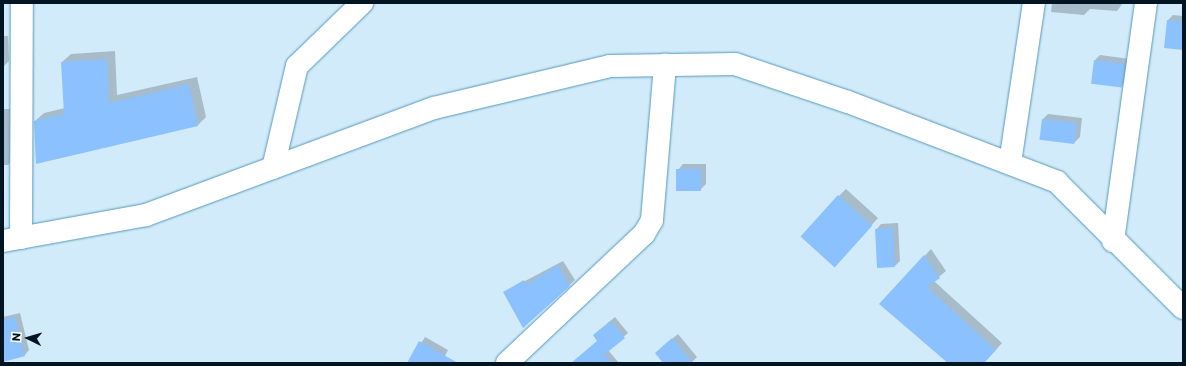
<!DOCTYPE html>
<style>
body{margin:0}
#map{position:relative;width:1186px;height:366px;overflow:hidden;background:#d1ebfa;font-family:Poppins,sans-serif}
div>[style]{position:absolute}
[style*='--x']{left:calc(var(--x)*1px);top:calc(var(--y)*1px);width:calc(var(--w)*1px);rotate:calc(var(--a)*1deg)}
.shadow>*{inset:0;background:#0003}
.building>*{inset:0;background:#8ac1fe;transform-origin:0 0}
.roads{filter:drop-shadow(0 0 1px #5598b9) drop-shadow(0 0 1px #5598b9)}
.minor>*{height:22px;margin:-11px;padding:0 11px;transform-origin:11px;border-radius:11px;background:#fff}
.tertiary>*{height:22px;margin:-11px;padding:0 11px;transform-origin:11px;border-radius:11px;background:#fff}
.secondary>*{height:22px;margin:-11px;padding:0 11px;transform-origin:11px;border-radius:11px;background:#fff}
span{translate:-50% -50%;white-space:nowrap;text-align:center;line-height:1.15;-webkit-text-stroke:3px #fff;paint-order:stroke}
.frame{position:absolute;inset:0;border:4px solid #001521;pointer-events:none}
.north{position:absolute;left:8px;top:318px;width:40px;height:40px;-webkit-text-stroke:3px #fff;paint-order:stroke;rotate:275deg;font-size:11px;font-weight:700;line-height:16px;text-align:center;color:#001521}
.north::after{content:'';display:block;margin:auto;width:14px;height:18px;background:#001521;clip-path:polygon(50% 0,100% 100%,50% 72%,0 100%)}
</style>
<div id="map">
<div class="shadow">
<i style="clip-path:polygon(1052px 3px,1123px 3px,1117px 11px,1090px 9px,1084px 15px,1051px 12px)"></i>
<i style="clip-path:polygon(1173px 15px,1183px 16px,1183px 49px,1168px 20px)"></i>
<i style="clip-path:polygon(3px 36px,8px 36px,9px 61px,3px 67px)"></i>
<i style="clip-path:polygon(115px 51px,117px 95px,197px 77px,206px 117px,198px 125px,35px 121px,44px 113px,65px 108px,62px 62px,71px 54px)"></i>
<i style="clip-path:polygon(1100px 55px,1130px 59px,1126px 82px,1121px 87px,1095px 60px)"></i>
<i style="clip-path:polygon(3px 109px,16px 109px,16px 157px,8px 165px,3px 165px)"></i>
<i style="clip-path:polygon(1048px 114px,1082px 118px,1080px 137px,1074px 143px,1041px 139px,1043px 119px)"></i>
<i style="clip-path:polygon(683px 164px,706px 164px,706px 184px,701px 189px,678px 170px)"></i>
<i style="clip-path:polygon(846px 189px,878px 218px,844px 256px,839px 196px)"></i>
<i style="clip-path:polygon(898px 223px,900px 261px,895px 266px,876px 230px,881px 224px)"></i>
<i style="clip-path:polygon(931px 249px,946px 271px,934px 281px,1002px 343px,984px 363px,948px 363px,881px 304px)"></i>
<i style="clip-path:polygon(563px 261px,575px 280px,523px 326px,504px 292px)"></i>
<i style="clip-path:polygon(20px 313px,29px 350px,24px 356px,3px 361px,3px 317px)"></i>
<i style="clip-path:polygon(615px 317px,628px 333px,608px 350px,619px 363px,580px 363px,598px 340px,598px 331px)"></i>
<i style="clip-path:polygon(678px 334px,697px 357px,691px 363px,664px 363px,661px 348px)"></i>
<i style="clip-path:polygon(425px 337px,448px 350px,444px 358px,451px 363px,408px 363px)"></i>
</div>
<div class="building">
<i style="clip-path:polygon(1167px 20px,1183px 22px,1183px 50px,1164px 48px)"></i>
<i style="clip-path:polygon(107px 59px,109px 103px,189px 84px,198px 126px,36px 164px,34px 121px,64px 114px,61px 62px)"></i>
<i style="left:1094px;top:60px;width:31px;height:24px;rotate:7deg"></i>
<i style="left:1042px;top:119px;width:35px;height:21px;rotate:7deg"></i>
<i style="left:676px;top:169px;width:25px;height:22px"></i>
<i style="left:838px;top:195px;width:46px;height:56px;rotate:42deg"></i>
<i style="left:893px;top:228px;width:39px;height:18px;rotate:87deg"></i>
<i style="clip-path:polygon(924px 255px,940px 278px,927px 287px,996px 350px,984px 363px,948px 363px,879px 304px)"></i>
<i style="clip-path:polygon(558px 265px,570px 286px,523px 328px,503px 292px,524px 280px,526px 285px)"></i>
<i style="clip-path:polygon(15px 317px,25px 356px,3px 362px,3px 320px)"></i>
<i style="clip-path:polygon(611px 321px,625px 338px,604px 355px,612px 363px,571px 363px,597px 341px,593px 335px)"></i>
<i style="clip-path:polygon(672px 338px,693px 363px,663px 363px,655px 353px)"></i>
<i style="clip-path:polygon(419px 341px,458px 363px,407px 363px)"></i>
</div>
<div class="roads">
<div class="minor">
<i style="--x:1010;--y:163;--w:162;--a:-81.5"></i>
<i style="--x:21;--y:238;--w:235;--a:-89.8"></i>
<i style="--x:1113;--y:241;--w:240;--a:-82.1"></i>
<i style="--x:507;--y:363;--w:188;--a:-43.3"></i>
<i style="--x:644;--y:234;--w:16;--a:-60"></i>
<i style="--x:652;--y:220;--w:156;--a:-85.2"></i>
</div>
<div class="tertiary">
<i style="--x:273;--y:168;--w:105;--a:-76.8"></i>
<i style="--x:297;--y:66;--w:91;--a:-44.1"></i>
</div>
<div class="secondary">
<i style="--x:3;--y:241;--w:145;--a:-10.3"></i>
<i style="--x:146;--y:215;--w:307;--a:-20.4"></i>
<i style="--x:434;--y:108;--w:181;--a:-13.4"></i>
<i style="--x:610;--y:66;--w:125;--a:-0.9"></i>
<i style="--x:735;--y:64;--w:119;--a:18.6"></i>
<i style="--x:848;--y:102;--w:224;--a:20.9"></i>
<i style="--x:1057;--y:182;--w:178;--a:45"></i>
</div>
</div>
<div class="frame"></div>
<div class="north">N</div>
</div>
